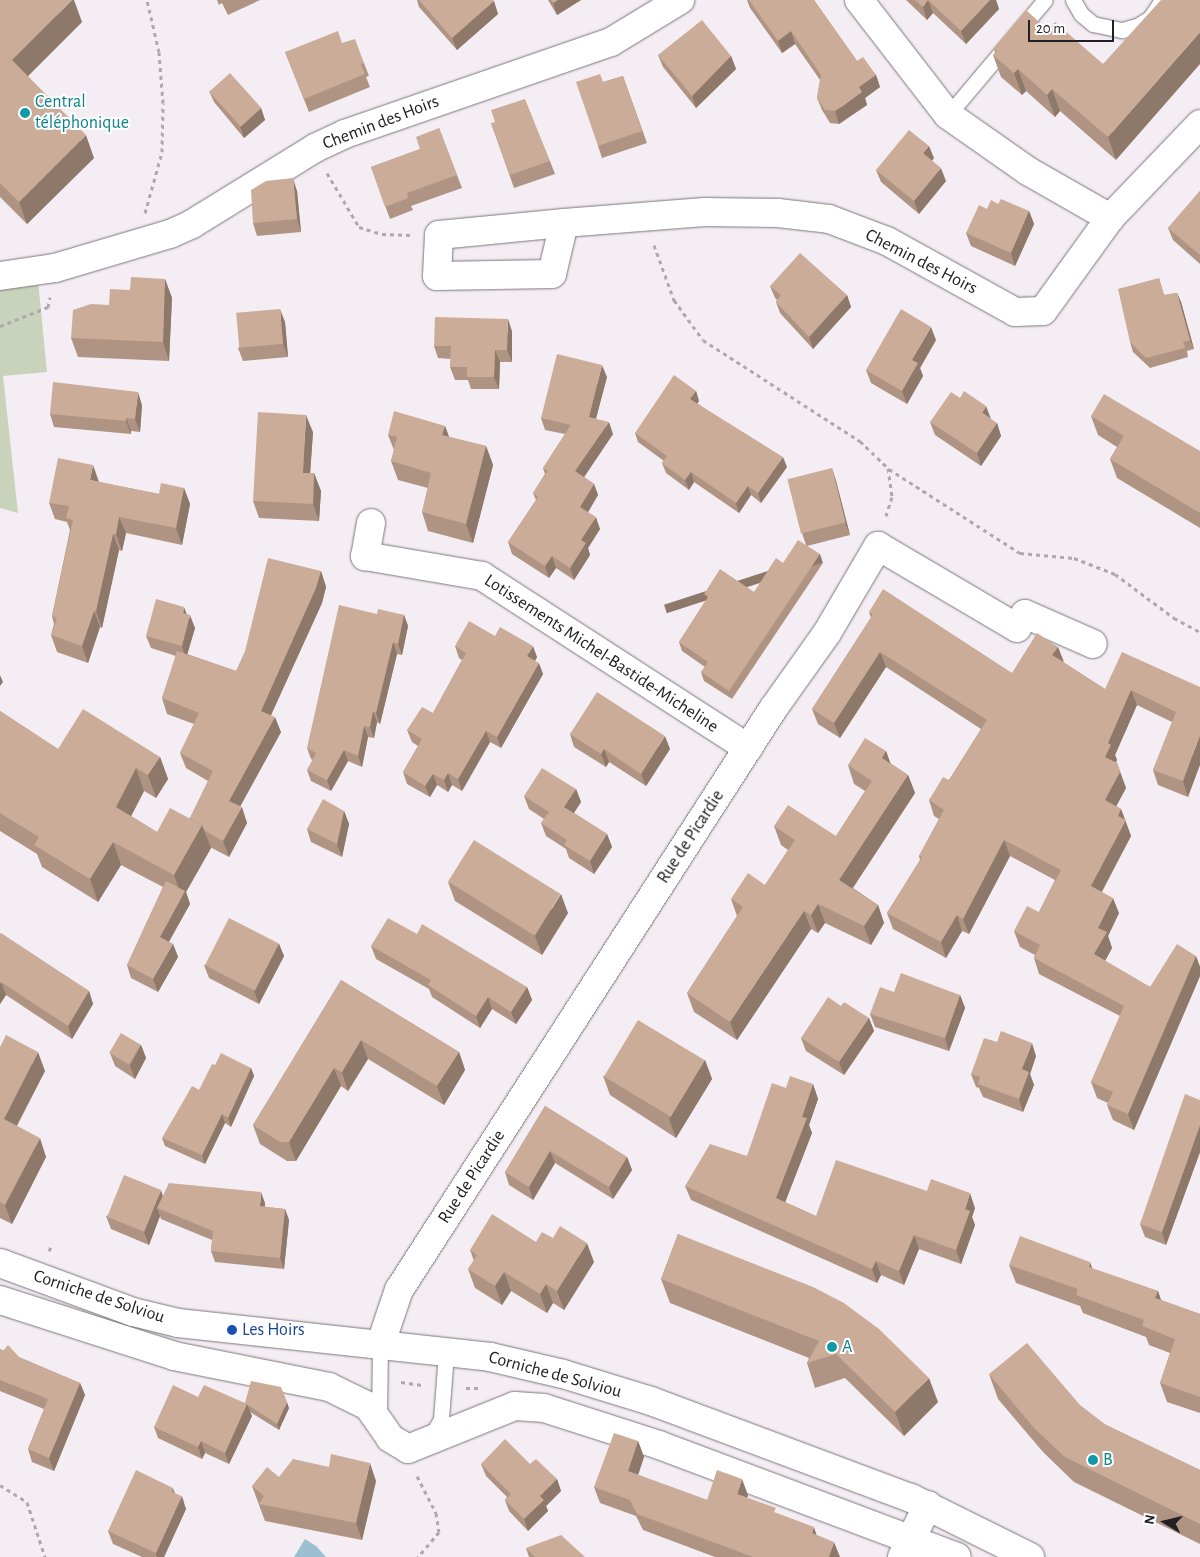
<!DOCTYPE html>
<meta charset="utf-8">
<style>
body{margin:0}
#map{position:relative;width:1200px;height:1557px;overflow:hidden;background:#f4eef4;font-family:"Alegreya Sans",sans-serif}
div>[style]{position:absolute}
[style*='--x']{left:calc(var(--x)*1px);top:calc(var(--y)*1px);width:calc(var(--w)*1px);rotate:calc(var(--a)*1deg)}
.green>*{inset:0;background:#c9d2bb}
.water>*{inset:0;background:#9cbfd1}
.path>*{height:3px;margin-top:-1.5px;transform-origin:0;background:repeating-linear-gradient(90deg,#aea9ae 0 4px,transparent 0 8px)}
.roads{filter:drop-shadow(0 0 1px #7b767b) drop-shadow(0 0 1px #7b767b)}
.lane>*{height:15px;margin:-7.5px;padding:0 7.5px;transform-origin:7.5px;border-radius:7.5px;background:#fff}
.street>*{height:28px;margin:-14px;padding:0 14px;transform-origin:14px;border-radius:14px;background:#fff}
.secondary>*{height:28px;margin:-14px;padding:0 14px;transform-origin:14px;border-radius:14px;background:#fff}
.wall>*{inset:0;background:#af9483}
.shaded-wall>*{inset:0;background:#8e786a;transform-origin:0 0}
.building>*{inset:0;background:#cbac98;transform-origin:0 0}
.dots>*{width:14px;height:14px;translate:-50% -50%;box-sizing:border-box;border:2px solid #fff;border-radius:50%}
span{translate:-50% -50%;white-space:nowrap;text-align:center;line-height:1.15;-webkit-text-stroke:4px #fff;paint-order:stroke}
.culture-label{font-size:18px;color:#0d838f}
.left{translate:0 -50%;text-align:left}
.street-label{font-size:18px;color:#222022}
.transit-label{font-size:18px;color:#164399}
.north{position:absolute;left:1140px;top:1497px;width:50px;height:50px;-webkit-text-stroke:4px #fff;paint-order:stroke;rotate:279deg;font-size:14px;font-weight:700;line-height:20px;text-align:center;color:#222022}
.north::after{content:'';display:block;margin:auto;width:18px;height:22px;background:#222022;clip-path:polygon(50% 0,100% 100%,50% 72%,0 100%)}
.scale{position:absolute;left:1028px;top:20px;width:86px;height:22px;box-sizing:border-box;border:2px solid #222022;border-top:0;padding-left:6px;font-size:15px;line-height:18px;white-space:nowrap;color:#222022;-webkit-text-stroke:4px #fff;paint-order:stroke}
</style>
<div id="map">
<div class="green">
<i style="clip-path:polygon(38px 281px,47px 372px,3px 376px,18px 513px,0 508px,0 286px)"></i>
</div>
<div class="water">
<i style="clip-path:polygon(305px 1539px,316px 1546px,326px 1557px,294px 1557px)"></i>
</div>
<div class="path">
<i style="--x:327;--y:173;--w:63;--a:59.3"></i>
<i style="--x:359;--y:227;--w:24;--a:17"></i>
<i style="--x:382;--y:234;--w:29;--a:2"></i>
<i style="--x:145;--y:213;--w:63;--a:-74.4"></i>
<i style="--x:162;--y:152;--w:49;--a:-88.8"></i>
<i style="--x:163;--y:103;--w:51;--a:-94.5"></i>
<i style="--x:159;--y:52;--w:53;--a:-103"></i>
<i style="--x:654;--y:245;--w:59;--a:70"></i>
<i style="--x:674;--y:300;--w:49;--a:54.1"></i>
<i style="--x:703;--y:340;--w:187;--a:32.8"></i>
<i style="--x:860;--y:441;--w:39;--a:44"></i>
<i style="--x:888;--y:468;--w:29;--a:82"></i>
<i style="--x:892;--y:497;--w:23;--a:108"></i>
<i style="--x:0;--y:326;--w:52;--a:-21.6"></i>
<i style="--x:48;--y:307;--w:10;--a:-79"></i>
<i style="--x:889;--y:469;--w:156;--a:32.7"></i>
<i style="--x:1020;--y:553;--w:54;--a:5.3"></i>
<i style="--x:1074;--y:558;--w:44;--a:21.3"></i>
<i style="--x:1115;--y:574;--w:74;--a:36.7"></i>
<i style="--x:1174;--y:618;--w:30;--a:28"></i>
<i style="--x:49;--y:1251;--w:8;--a:-67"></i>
<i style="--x:401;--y:1382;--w:21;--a:8"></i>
<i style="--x:466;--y:1388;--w:14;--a:0"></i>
<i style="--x:417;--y:1476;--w:42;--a:62.8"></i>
<i style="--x:436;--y:1513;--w:19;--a:81"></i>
<i style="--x:439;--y:1532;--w:33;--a:130"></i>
<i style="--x:0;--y:1485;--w:32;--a:32"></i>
<i style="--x:27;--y:1502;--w:58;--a:71.9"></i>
</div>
<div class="roads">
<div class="lane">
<i style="--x:1073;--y:0;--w:16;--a:60"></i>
<i style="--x:1081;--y:14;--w:16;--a:40"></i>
<i style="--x:1093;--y:24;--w:30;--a:12"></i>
<i style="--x:1122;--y:30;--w:16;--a:-15"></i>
<i style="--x:1137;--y:26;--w:15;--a:-32"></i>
<i style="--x:1150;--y:18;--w:22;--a:-56"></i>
<i style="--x:948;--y:115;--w:150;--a:-49.9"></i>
<i style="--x:379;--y:1417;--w:71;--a:-89.2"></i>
<i style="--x:429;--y:1440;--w:24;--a:-60"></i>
<i style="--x:441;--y:1419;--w:67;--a:-85.7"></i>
</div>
<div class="street">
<i style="--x:859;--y:0;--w:145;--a:52.3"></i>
<i style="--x:948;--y:115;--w:98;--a:35"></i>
<i style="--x:1028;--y:171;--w:95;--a:29.8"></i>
<i style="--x:564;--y:223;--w:52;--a:103.2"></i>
<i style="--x:552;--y:274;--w:115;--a:179"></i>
<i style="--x:437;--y:276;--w:41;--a:-87.2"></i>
<i style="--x:439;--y:235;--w:126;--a:-5.5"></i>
<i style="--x:564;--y:223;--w:141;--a:-4.5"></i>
<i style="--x:705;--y:212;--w:73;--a:0.8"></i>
<i style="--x:778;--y:213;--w:51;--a:6.7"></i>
<i style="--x:829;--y:219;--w:62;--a:20.8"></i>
<i style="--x:887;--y:241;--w:146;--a:29"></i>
<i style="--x:1015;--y:312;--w:28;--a:-2"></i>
<i style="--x:1043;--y:311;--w:115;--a:-54.2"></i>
<i style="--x:1110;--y:218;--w:130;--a:-46.2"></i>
<i style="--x:0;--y:276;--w:56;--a:-8.3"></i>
<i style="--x:55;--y:268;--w:120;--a:-16.5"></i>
<i style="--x:170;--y:234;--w:24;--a:-24"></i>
<i style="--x:192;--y:224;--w:145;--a:-31.7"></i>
<i style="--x:315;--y:148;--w:33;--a:-25"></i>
<i style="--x:345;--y:134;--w:281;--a:-19.1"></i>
<i style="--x:611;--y:42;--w:81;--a:-31.3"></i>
<i style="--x:371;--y:523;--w:34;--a:100"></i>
<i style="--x:365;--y:556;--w:119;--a:9.7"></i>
<i style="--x:482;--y:576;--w:317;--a:32.9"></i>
<i style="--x:0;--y:1300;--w:183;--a:17.8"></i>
<i style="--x:174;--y:1356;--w:158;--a:11.3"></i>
<i style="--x:329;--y:1387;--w:43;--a:26"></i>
<i style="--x:368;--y:1406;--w:39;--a:55"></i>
<i style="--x:390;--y:1438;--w:21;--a:31"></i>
<i style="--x:408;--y:1449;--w:115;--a:-21.9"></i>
<i style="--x:515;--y:1406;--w:29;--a:4"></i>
<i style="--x:544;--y:1408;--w:121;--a:17.8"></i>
<i style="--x:659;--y:1445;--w:318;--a:20.6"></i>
<i style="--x:380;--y:1346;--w:59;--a:-71.3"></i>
<i style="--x:399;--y:1290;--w:691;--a:-57.23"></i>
<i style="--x:773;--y:709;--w:93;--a:-54.6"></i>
<i style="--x:827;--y:633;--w:101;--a:-59.6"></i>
<i style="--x:878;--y:546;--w:161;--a:30.5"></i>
<i style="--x:1017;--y:628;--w:16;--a:-60"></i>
<i style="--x:1025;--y:614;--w:74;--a:23.8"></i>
<i style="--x:902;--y:1557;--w:58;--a:-63.4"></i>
</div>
<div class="secondary">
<i style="--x:0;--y:1263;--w:142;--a:20.2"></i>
<i style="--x:133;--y:1312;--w:46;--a:13.7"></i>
<i style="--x:178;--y:1323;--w:314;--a:6.2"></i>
<i style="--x:490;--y:1357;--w:75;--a:13.1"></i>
<i style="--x:563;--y:1374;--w:92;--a:17.1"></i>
<i style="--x:651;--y:1401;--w:278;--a:20.5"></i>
<i style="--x:911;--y:1498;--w:133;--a:26.4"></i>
</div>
</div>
<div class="wall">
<i style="clip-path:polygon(0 0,82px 22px,28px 76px,94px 158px,27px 224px,0 197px)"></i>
<i style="clip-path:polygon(217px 0,260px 0,228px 15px,222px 3px,219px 5px)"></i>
<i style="clip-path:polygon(417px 0,493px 0,498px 14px,457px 50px,419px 7px)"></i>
<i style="clip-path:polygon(548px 0,581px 0,557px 15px)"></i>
<i style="clip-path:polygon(747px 0,814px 0,857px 61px,876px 75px,880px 87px,865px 98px,867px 105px,839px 124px,830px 123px,822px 110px,817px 98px,820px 80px,795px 44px,782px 53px,750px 8px)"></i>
<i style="clip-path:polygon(906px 0,996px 0,999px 9px,966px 44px,933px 13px,927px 20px)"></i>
<i style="clip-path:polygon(1048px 30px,1103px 64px,1116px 160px,1060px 111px,1055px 117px,1026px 91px,1022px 95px,1001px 77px,993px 55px,995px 53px,994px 48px)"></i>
<i style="clip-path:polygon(342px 43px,364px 63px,369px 76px,366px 77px,370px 87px,309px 112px,285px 52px)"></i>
<i style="clip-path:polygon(658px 55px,731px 56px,736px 69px,696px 108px,663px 67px)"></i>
<i style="clip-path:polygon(623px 76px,647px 143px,602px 158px,598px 146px,603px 82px)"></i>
<i style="clip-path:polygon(209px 91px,261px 108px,265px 120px,244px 138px,214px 102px)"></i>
<i style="clip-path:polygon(491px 123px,550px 161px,555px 174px,514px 188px)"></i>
<i style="clip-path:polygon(439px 128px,462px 188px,411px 206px,413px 210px,390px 219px,371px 167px,420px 149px)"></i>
<i style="clip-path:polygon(934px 158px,932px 161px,946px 181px,919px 214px,881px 182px,876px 170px)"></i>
<i style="clip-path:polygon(297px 191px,301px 232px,257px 236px,253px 223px)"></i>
<i style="clip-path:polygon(1200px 191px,1200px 264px,1173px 240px,1168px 228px)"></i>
<i style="clip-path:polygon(998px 204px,1029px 211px,1034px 224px,1015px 266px,971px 246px,966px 233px)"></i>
<i style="clip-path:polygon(1159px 278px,1164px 295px,1177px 293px,1181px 302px,1194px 349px,1187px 351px,1188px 357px,1150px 368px,1133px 352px,1130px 342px)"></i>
<i style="clip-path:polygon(165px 279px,172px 298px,169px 361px,78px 357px,71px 338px,109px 305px,130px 290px)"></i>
<i style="clip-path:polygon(770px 286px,847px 295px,851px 307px,813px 349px,780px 313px,776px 302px,777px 300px,775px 298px)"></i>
<i style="clip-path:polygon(285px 322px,288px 357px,243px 361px,238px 348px)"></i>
<i style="clip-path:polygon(512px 331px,512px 362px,500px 362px,499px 389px,471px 389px,468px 380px,455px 380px,450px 367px,451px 359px,438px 358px,434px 346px)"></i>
<i style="clip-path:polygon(936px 340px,920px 368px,923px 376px,907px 404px,871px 383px,866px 370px)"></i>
<i style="clip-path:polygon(607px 377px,596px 419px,613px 434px,584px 477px,594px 484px,598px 495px,588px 512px,600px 529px,588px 548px,590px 555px,574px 580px,556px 568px,549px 578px,512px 554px,508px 542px,536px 500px,533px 493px,545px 474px,543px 468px,565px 434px,545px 430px,541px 418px)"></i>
<i style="clip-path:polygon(696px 391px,699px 401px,697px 403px,787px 467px,761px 503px,751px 495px,739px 513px,694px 482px,689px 490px,666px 473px,662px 463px,664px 461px,638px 442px,635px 433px)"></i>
<i style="clip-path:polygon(142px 405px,140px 432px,131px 431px,131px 434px,54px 427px,50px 414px)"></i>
<i style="clip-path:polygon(1091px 416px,1200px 451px,1200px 528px,1117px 478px,1110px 459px,1117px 447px,1098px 435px)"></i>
<i style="clip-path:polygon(930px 422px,997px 423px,1001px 436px,981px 466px,935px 435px)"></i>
<i style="clip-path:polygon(445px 426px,449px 437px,486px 446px,493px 465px,473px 543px,428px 531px,422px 512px,428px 488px,398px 480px,391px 461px,394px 450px,388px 435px)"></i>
<i style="clip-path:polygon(313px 432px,310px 473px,314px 473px,321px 491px,319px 521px,259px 518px,253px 501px)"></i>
<i style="clip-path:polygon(832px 468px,836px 481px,850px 535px,807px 546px,823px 563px,732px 699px,704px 681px,701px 672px,705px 667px,682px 651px,679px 642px,706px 600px,704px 594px,754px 592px,783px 563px,806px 545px,802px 533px)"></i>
<i style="clip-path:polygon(99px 482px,159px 494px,184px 488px,190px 504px,182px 545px,126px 533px,122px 551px,119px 550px,102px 628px,100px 627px,88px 663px,57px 652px,51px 635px,54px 624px,52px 616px,70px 530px,67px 522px,55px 519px,49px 503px)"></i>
<i style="clip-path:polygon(321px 571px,326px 587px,322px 603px,271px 715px,281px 732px,240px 806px,247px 823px,229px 857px,210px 847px,211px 848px,186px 892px,190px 904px,169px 942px,173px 944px,178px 957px,158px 992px,131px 978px,127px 965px,163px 887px,121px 865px,98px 902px,42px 867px,37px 854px,0 831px,0 711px,58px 749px,160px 757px,168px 779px,156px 798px,144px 791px,131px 816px,157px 832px,190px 818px,208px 781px,186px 768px,180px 753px,194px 724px,167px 714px,162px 698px,176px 656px,151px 648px,146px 636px,187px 614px,195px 628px,187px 654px,236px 671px)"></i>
<i style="clip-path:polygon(869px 612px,1012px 673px,1058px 647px,1063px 662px,1105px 689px,1200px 687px,1188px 797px,1158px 785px,1153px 770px,1172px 722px,1137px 705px,1115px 755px,1117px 760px,1116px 762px,1126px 788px,1116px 806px,1121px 809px,1131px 836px,1102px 892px,1119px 913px,1108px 936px,1112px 948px,1105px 961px,1150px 987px,1196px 956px,1200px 967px,1200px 976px,1134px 1130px,1113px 1120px,1107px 1105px,1108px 1103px,1097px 1098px,1091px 1082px,1120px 1016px,1039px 974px,1034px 958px,1035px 955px,1020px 947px,1014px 931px,1039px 912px,1055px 880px,1010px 856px,969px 934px,962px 931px,946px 958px,893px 929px,887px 913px,920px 860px,919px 856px,939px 819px,934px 816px,929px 800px,949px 780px,981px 729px,886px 667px,840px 738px,818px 724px,812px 709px,871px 618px)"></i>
<i style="clip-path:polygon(377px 614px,404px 615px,408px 626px,402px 655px,397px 654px,380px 724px,377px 722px,374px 738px,368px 737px,362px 767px,348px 761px,331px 791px,311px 781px,307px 770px,313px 760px,311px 759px,307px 748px)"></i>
<i style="clip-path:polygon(495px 636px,537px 657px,535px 661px,543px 674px,501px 748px,490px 742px,462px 791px,452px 785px,448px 792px,437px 785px,430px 797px,407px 784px,403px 772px,418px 746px,412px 742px,407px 730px,433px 713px,462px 660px,459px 658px,455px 646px)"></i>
<i style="clip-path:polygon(570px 734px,670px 749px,646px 786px,609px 762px,606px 767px,574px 747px)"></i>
<i style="clip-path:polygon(886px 751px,890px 763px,908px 775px,915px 793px,853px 888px,878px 905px,884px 923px,871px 945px,825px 923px,818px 933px,811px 929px,737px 1040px,694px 1012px,687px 993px,737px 916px,731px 899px,765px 885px,788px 850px,781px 845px,774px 826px,836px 836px,865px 791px,854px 784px,848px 765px)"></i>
<i style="clip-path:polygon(576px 789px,581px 802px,574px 813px,607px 834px,612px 847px,594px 874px,569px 858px,566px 849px,546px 836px,541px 823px,544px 819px,529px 809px,524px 796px)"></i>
<i style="clip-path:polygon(344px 811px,349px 824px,342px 857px,311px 842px,307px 829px)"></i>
<i style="clip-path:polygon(448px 882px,568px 913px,542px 955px,455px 901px)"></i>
<i style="clip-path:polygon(0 934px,89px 991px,93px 1004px,72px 1039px,6px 995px,0 1004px)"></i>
<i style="clip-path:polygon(417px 934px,527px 987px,532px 1000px,516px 1024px,492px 1009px,480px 1028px,432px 997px,429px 989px,376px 959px,371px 946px)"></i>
<i style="clip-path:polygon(279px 944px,284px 956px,259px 1004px,209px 978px,204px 965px)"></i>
<i style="clip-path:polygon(341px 980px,459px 1052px,465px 1070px,444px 1105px,368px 1059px,348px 1091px,341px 1086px,296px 1161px,287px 1161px,260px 1144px,253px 1125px)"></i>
<i style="clip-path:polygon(894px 992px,960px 995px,965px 1008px,949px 1051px,875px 1027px,870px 1014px)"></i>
<i style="clip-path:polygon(841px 1006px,869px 1018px,874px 1031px,844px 1075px,806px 1051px,801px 1038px)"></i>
<i style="clip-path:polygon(141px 1045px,146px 1058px,135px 1079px,115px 1066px,110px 1053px)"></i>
<i style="clip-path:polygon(0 1047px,45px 1071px,17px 1126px,46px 1157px,12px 1224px,0 1218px)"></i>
<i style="clip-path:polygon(1036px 1056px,1030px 1074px,1034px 1085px,1023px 1112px,983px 1097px,979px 1088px,976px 1087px,971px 1074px)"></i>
<i style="clip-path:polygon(705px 1060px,712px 1079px,676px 1138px,610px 1095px,603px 1076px)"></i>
<i style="clip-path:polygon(251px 1068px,254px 1076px,231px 1127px,225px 1123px,205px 1164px,165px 1146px,162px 1138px,199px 1090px)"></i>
<i style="clip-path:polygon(813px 1084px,818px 1099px,809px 1125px,812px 1133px,785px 1202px,816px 1216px,975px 1208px,972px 1217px,975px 1225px,961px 1264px,919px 1249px,904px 1285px,881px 1275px,877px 1283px,691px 1200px,685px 1186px,747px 1156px,786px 1088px)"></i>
<i style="clip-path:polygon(1200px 1100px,1200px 1152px,1166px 1245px,1145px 1237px,1140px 1224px)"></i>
<i style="clip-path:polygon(545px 1106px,627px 1157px,632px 1170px,613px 1199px,555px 1163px,533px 1200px,509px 1185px,505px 1172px)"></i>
<i style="clip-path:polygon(163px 1196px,265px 1203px,265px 1207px,285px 1209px,289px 1220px,284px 1269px,215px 1262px,211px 1251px,212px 1240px,161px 1219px,160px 1216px,149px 1245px,111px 1229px,106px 1216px)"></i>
<i style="clip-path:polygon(678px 1234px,938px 1402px,904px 1436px,845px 1378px,815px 1388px,807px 1363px,809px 1358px,670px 1303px,661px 1279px)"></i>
<i style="clip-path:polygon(536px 1242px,594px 1262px,564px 1310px,553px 1303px,547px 1313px,511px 1291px,502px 1305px,475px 1288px,468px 1269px,474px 1261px,470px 1250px)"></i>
<i style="clip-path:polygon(1009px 1265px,1093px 1269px,1158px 1291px,1161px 1300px,1200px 1314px,1200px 1413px,1167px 1402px,1160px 1383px,1170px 1353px,1149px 1345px,1146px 1337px,1083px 1313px,1080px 1306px,1016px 1283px)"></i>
<i style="clip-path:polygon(0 1349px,80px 1383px,85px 1395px,54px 1471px,32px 1462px,28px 1449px,44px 1409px,0 1391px)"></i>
<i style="clip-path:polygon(989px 1374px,1106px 1425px,1200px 1470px,1200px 1544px,1074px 1482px,1043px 1452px,998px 1399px)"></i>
<i style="clip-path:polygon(198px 1397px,245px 1403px,289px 1408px,279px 1430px,250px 1412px,252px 1416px,229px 1464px,205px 1453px,202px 1459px,158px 1438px,154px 1427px)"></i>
<i style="clip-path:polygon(638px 1441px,644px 1457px,638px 1475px,707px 1500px,748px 1495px,747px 1498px,816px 1535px,840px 1557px,715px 1557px,643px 1530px,636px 1516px,600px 1503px,594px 1487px)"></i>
<i style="clip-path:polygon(481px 1464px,530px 1464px,557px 1479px,561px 1491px,546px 1506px,548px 1511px,528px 1531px,509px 1511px,505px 1500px,507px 1497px,486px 1476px)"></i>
<i style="clip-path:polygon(279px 1477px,376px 1481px,362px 1540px,265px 1521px,252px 1486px)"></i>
<i style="clip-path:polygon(173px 1488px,175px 1493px,186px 1509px,164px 1557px,142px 1557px,113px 1544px,108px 1531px)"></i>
<i style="clip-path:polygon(526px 1548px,585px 1557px,529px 1557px)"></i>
</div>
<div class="shaded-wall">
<i style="clip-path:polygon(72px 0,74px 0,82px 22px,21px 83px,12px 60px)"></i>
<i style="clip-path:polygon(558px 0,581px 0,557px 15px,553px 3px)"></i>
<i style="clip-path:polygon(928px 0,933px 13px,927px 20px,923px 7px)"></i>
<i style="clip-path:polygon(990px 0,996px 0,999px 9px,966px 44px,961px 31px)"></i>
<i style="clip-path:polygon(494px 1px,498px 14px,457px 50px,452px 38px)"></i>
<i style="clip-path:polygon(791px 31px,795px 44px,782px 53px,778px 41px)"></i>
<i style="clip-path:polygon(1200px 32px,1200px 64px,1116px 160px,1108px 137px)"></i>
<i style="clip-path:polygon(731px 56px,736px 69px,696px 108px,692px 96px)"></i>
<i style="clip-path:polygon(1018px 69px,1026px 91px,1022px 95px,1014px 73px)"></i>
<i style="clip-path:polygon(876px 75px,880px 87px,865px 98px,867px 105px,839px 124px,835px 111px,859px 87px)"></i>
<i style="clip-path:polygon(1052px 89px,1060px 111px,1055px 117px,1047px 95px)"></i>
<i style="clip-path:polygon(261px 108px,265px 120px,244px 138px,240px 126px)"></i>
<i style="clip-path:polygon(86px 135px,94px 158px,27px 224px,19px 202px)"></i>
<i style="clip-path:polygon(929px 146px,934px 158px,927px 166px,923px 153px)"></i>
<i style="clip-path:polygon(941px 168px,946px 181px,919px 214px,914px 201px)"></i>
<i style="clip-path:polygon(293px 178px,297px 191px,301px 232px,297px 219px)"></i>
<i style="clip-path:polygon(1029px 211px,1034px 224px,1015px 266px,1011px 253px)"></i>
<i style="clip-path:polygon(165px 279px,172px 298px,169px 361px,163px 342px)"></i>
<i style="clip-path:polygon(1177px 293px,1181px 302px,1194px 349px,1190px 340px)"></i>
<i style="clip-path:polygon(847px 295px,851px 307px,813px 349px,809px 337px)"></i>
<i style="clip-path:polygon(280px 309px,285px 322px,288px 357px,283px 344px)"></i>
<i style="clip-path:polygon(508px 319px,512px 331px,512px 362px,507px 350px)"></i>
<i style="clip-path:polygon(931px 327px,936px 340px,920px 368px,923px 376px,907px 404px,902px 391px,912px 360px)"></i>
<i style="clip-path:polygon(495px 350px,500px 362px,499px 389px,494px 377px)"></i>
<i style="clip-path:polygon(602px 365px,607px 377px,593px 429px,589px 417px)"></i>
<i style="clip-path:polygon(696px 391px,699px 401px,694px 408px,690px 399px)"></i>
<i style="clip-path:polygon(138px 392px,142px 405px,140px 432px,135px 419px)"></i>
<i style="clip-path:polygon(986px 406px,991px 419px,982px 413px)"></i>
<i style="clip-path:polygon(306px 415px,313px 432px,309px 490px,303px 473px)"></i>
<i style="clip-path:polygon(126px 418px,131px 431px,131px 434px,126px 421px)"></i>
<i style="clip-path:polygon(609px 422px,613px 434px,580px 483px,575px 471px)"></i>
<i style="clip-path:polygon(997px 423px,1001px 436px,981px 466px,977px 453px)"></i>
<i style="clip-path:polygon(445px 426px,452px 445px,442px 435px)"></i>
<i style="clip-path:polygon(486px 446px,493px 465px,473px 543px,466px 524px)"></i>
<i style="clip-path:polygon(783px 457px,787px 467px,761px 503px,758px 493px)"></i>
<i style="clip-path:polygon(93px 465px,99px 482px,90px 480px)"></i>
<i style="clip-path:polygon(832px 468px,836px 481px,850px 535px,845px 522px)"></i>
<i style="clip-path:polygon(691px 472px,694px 482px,689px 490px,685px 480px)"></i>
<i style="clip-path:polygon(314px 473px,321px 491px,319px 521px,313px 504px)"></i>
<i style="clip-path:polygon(594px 484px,598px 495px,584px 519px,580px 507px)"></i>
<i style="clip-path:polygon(748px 486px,751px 495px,739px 513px,736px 503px)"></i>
<i style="clip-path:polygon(184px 488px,190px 504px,182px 545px,176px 528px)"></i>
<i style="clip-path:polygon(119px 517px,126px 533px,122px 551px,116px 534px)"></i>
<i style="clip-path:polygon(596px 517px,600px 529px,588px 548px,590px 555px,574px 580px,570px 568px,581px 540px)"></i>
<i style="clip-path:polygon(113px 534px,119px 550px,102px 628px,96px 611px)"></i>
<i style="left:820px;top:554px;width:9px;height:164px;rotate:72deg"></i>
<i style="clip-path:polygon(552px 556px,556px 568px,549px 578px,545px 566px)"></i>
<i style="clip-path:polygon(321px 571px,326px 587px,322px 603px,266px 726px,261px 711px)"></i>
<i style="clip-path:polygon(184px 607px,189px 620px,190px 615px,195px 628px,186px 659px,182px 646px,183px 613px)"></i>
<i style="clip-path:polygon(94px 611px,100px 627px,88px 663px,82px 646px)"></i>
<i style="clip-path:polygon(404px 615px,408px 626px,402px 655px,398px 644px)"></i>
<i style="clip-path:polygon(393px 642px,397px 654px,380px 724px,376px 713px)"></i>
<i style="clip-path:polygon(533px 646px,537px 657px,531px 668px,527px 656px)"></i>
<i style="clip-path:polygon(1058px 647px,1064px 662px,1052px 655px)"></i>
<i style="clip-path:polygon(880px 652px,886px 667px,840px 738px,834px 723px)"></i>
<i style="clip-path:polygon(539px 663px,543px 674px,501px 748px,497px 737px)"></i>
<i style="clip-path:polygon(0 675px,3px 682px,0 686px)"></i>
<i style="clip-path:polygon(1131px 690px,1137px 705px,1115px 755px,1117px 760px,1111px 772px,1105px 757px,1108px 743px)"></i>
<i style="clip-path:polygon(373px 711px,377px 722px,374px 738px,370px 727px)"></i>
<i style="clip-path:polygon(275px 717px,281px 732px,235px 816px,229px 801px)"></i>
<i style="clip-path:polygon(364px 726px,368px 737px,362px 767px,358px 756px)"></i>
<i style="clip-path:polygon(486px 731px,490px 742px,462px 791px,458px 779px)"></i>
<i style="clip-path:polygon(1200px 735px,1200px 765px,1188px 797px,1183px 781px)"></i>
<i style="clip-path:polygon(665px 736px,670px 749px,646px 786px,641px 774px)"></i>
<i style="clip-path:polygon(604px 749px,609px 762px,606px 767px,601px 754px)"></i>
<i style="clip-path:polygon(344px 750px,348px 761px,331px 791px,327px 780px)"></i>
<i style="clip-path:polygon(886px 751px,893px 770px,882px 758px)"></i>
<i style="clip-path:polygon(160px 757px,168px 779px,156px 798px,148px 775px)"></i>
<i style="clip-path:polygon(1117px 763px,1126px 788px,1111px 816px,1105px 800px)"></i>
<i style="clip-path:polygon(136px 768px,144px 791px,124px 830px,116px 807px)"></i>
<i style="clip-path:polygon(448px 773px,452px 785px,448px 792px,444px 780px)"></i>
<i style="clip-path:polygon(433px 774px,437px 785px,430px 797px,425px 786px)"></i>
<i style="clip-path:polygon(908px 775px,915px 793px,846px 898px,839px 880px)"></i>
<i style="clip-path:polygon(576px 789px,581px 802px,569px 820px,564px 807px)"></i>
<i style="clip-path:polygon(242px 807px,247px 823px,229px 857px,223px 841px)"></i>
<i style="clip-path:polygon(1121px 809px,1131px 836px,1096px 902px,1091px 886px,1118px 816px)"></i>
<i style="clip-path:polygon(344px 811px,349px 824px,342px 857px,337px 844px)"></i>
<i style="clip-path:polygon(202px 825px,211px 848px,186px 892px,190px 904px,164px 950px,160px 937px,182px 897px,174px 875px)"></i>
<i style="clip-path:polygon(607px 834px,612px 847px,594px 874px,590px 861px)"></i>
<i style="clip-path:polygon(1004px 840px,1010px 856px,969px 934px,963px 919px)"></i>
<i style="clip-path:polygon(113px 842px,121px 865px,98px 902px,90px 879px)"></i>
<i style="clip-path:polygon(561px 894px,568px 913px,542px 955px,535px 936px)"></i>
<i style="clip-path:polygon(1113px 898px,1119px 913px,1108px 936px,1112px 948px,1100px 970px,1094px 954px,1098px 928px)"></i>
<i style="clip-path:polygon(818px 904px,825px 923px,818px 933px,811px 915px)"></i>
<i style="clip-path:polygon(878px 905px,884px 923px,871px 945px,864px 926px)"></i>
<i style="clip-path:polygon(804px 911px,811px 929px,737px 1040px,730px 1022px)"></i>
<i style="clip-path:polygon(957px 915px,962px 931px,946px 958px,941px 942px)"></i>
<i style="clip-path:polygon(173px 944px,178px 957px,158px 992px,153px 979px)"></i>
<i style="clip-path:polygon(279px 944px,284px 956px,259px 1004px,254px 991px)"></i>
<i style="clip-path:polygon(1196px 956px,1200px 967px,1200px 976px,1134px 1130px,1128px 1114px)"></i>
<i style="clip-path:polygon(1px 982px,6px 995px,0 1004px,0 984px)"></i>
<i style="clip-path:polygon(527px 987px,532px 1000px,516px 1024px,511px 1012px)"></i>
<i style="clip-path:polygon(89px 991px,93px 1004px,72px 1039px,68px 1026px)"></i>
<i style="clip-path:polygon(960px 995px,965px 1008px,949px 1051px,945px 1038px)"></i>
<i style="clip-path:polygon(488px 997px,492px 1009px,480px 1028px,476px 1016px)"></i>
<i style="clip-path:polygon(869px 1018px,874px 1031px,844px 1075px,839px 1062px)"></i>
<i style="clip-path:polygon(361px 1040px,368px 1059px,348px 1091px,342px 1072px)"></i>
<i style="clip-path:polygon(1032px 1043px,1036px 1056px,1030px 1074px,1034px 1085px,1023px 1112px,1019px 1099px,1022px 1069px)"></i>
<i style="clip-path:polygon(141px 1045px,146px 1058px,135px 1079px,130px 1066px)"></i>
<i style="clip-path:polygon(38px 1052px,45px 1071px,10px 1138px,4px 1119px)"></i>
<i style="clip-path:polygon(459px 1052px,465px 1070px,444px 1105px,437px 1086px)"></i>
<i style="clip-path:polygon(705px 1060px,712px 1079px,676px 1138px,669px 1119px)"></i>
<i style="clip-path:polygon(251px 1068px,254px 1076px,231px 1127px,228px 1118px)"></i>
<i style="clip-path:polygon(334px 1068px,341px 1086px,296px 1161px,289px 1142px)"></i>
<i style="clip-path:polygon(813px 1084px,818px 1099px,809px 1125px,812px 1133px,781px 1213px,776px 1198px)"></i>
<i style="clip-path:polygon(222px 1114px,225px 1123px,205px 1164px,202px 1155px)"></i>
<i style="clip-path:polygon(1200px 1125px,1200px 1152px,1166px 1245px,1162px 1232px)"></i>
<i style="clip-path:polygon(40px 1138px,46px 1157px,12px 1224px,5px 1205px)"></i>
<i style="clip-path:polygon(550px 1151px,555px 1163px,533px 1200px,529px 1187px)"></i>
<i style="clip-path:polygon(627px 1157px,632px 1170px,613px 1199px,609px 1187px)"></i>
<i style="clip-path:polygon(161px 1190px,165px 1203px,157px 1208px,160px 1216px,149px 1245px,144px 1232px)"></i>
<i style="clip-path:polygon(261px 1192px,265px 1203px,263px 1217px,260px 1206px)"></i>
<i style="clip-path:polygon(970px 1193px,975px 1208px,972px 1217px,975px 1225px,961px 1264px,956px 1250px,965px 1209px)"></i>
<i style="clip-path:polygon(285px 1209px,289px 1220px,284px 1269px,280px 1258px)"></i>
<i style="clip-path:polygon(914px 1235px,919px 1249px,904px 1285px,899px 1271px)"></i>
<i style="clip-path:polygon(587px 1243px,594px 1262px,564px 1310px,557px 1291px)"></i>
<i style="clip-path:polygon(876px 1261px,881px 1275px,877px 1283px,872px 1269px)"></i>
<i style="clip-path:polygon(1090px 1262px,1097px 1281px,1089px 1267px)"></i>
<i style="clip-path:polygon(504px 1272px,511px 1291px,502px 1305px,495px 1286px)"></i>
<i style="clip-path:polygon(546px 1284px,553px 1303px,547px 1313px,540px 1294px)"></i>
<i style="clip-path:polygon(1158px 1291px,1164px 1310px,1155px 1298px)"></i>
<i style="clip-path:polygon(929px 1378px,938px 1402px,904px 1436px,895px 1412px)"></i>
<i style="clip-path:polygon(80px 1383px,85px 1395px,54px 1471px,49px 1458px)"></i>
<i style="clip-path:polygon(287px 1402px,289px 1408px,279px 1430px,277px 1424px)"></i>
<i style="clip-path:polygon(247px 1404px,252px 1416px,229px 1464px,225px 1453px)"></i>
<i style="clip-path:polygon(201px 1441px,205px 1453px,202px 1459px,198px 1447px)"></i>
<i style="clip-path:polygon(638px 1441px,644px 1457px,634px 1487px,628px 1471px)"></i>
<i style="clip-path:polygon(370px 1463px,376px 1481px,362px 1540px,356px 1523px)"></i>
<i style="clip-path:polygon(557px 1479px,561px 1491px,546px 1506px,548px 1511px,528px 1531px,524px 1519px,540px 1496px)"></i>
<i style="clip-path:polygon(742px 1479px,748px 1495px,743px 1510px,737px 1494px)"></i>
<i style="clip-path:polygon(182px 1496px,186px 1509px,164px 1557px,157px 1557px,156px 1553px)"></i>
<i style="clip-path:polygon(814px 1527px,819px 1543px,812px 1533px)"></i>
<i style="clip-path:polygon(834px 1542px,840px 1557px,829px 1557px)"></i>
</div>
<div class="building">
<i style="clip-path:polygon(0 0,72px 0,12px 60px,86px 135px,19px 202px,0 183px)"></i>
<i style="clip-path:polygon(419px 0,493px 0,494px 1px,452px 38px)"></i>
<i style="clip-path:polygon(551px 0,558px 0,553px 3px)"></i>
<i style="clip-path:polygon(749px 0,814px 0,857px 61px,863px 57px,876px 75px,859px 87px,862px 92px,843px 106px,835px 111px,825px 110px,817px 98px,821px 75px,791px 31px,778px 41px)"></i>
<i style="clip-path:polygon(915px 0,990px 0,961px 31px,928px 0,923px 7px)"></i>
<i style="clip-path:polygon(1161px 0,1200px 0,1200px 32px,1108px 137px,1052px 89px,1047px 95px,1018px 69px,1014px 73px,993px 55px,997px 51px,994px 48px,1026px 10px,1048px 30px,1055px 22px,1103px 64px)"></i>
<i style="clip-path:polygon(702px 20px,731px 56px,692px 96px,658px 55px)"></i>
<i style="clip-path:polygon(338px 31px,342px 43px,355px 39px,364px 63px,361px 64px,365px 74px,304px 99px,285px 52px)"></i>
<i style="left:230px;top:73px;width:47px;height:28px;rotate:48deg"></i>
<i style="clip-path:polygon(600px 74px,603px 82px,623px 76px,642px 131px,598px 146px,576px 82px)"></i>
<i style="clip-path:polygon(525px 99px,550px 161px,510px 175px,491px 123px,495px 122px,491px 110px)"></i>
<i style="clip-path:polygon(439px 128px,457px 175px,407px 193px,408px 198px,385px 207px,371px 167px,420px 149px,416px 137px)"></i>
<i style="clip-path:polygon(909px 130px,929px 146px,923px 153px,941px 168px,914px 201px,876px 170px)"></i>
<i style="clip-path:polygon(293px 178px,297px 219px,253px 223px,251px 190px,266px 181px)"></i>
<i style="clip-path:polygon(1200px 191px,1200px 255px,1168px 228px)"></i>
<i style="clip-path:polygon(1001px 199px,1029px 211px,1011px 253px,966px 233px,979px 205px,987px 209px,991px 200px,998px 204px)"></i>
<i style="clip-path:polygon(800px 253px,847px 295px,809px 337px,776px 302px,781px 295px,770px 286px)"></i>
<i style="clip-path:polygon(131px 277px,165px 279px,163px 342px,71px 338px,73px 310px,91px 304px,109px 305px,110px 289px,130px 290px)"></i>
<i style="clip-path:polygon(1159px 278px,1164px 295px,1177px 293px,1190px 340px,1183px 342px,1185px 348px,1146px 358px,1130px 342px,1118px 289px)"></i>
<i style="left:280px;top:309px;width:35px;height:44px;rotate:85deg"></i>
<i style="clip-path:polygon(901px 309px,931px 327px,912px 360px,918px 363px,902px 391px,866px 370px)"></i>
<i style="clip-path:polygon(435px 317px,508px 319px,507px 350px,495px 350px,494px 377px,467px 377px,467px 367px,450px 367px,451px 346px,434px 346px)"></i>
<i style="clip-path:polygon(557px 354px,602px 365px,589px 417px,609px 422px,575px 471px,594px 484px,580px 507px,596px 517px,581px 540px,586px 543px,570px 568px,552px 556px,545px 566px,508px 542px,538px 497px,533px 493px,548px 471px,543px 468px,571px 425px,541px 418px)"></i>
<i style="clip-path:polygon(674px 375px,696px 391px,690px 399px,783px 457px,758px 493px,748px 486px,736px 503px,691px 472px,685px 480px,662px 463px,667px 456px,635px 433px)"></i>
<i style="clip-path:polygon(53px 382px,138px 392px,135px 419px,126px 418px,126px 421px,50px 414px)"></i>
<i style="clip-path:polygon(964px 391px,986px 406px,982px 413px,997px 423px,977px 453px,930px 422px,951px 392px,960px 398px)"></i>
<i style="clip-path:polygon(1104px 394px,1200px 451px,1200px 513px,1110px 459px,1124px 436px,1091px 416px)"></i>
<i style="clip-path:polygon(394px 411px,445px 426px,442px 435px,486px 446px,466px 524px,422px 512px,431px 473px,391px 461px,397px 437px,388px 435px)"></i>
<i style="clip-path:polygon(258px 412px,306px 415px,303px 473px,314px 473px,313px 504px,253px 501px)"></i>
<i style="clip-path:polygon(58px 458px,93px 465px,90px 480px,159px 494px,161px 483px,184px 488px,176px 528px,119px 517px,116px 534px,113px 534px,96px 611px,94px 611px,82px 646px,51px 635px,57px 618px,52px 616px,73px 520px,66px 518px,69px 506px,49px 503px)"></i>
<i style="left:832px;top:468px;width:56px;height:46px;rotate:76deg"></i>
<i style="clip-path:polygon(798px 540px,820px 554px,729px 691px,701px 672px,708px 662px,679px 642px,708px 597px,704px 594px,720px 569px,754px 592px,776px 558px,783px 563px)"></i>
<i style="clip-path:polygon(268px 558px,321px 571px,316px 588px,261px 711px,275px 717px,229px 801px,242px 807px,223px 841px,205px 831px,202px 825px,190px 818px,213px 771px,180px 753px,199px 713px,162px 698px,177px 651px,236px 671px,245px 651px)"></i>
<i style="clip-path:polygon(883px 589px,1012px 673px,1037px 633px,1058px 647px,1052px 655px,1105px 689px,1122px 652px,1200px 687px,1200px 735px,1183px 781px,1153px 770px,1176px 712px,1131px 690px,1108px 743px,1111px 745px,1105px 757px,1117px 763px,1120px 772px,1105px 800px,1121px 809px,1118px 816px,1126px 820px,1091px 886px,1113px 898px,1098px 928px,1107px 932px,1094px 954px,1150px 987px,1177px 944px,1196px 956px,1128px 1114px,1107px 1105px,1113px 1092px,1091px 1082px,1124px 1006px,1034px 958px,1040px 945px,1014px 931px,1027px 906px,1039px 912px,1061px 870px,1004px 840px,963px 919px,957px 915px,941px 942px,887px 913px,922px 857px,919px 856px,944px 810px,929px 800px,943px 777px,949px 780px,987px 720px,880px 652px,834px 723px,812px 709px,873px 614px,869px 612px)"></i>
<i style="clip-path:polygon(156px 599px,184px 607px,183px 613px,190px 615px,182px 646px,146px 636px)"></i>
<i style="clip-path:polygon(339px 605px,377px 614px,378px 609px,404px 615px,398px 644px,393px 642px,376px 713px,373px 711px,370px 727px,364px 726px,358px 756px,344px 750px,327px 780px,307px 770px,316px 753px,307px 748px)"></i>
<i style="clip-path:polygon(469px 621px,495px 636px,500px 627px,533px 646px,527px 656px,539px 663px,497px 737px,486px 731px,458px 779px,448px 773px,444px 780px,433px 774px,425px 786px,403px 772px,422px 739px,407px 730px,422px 707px,433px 713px,466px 653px,455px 646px)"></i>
<i style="clip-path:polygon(597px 692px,665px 736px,641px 774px,604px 749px,601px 754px,570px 734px)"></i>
<i style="clip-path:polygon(83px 709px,160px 757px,148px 775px,136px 768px,116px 807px,157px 832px,170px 808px,202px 825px,174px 875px,113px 842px,90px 879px,34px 845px,39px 837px,0 813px,0 711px,58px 749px)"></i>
<i style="clip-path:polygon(865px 738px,886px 751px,882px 758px,908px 775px,839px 880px,878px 905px,864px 926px,818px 904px,811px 915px,804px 911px,730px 1022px,687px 993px,743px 907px,731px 899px,748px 873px,765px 885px,795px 840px,774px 826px,788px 805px,836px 836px,872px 781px,848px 765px)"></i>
<i style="clip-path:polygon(542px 768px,576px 789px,564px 807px,607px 834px,590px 861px,564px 845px,567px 840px,541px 823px,549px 812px,524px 796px)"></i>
<i style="clip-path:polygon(323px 799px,344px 811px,337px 844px,307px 829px)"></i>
<i style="left:474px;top:840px;width:102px;height:49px;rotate:32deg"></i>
<i style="clip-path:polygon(166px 881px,185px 891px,160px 937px,173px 944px,153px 979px,127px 965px)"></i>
<i style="left:229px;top:918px;width:56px;height:53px;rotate:27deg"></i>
<i style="clip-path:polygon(388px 918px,417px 934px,422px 924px,527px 987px,511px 1012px,488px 997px,476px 1016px,428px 985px,431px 980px,371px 946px)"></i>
<i style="clip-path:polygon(1px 933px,89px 991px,68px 1026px,1px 982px,0 984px,0 934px)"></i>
<i style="clip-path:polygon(901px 973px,960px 995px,945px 1038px,870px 1014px,880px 987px,894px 992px)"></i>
<i style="clip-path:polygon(341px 980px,459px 1052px,437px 1086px,361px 1040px,342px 1072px,334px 1068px,289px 1142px,280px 1142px,253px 1125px)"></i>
<i style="clip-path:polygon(828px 997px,841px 1006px,844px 1002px,869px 1018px,839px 1062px,801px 1038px)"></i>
<i style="left:638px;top:1020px;width:78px;height:66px;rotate:31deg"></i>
<i style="clip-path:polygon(1001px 1031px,1032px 1043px,1022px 1069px,1029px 1072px,1019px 1099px,978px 1084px,980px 1077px,971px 1074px,984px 1038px,997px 1042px)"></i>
<i style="left:121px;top:1033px;width:23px;height:23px;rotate:31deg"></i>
<i style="clip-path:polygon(6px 1035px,38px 1052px,4px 1119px,40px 1138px,5px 1205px,0 1202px,0 1047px)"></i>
<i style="clip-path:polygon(221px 1053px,251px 1068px,228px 1118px,222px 1114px,202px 1155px,162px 1138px,192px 1086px,199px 1090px,212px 1064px,215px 1065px)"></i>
<i style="clip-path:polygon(790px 1076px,813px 1084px,802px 1117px,807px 1118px,776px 1198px,816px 1216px,836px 1160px,927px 1191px,931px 1179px,970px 1193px,965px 1209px,970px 1211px,956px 1250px,914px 1235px,899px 1271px,876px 1261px,872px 1269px,685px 1186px,710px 1144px,747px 1156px,772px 1083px,786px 1088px)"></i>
<i style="clip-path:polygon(1185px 1094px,1200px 1100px,1200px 1125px,1162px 1232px,1140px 1224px)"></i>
<i style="clip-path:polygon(545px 1106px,627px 1157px,609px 1187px,550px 1151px,529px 1187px,505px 1172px)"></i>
<i style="left:124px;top:1175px;width:40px;height:45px;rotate:22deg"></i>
<i style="clip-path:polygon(169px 1183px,261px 1192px,260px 1206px,285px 1209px,280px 1258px,211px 1251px,213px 1231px,157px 1208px)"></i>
<i style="clip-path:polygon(492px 1214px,536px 1242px,542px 1232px,553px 1238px,560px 1226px,587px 1243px,557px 1291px,546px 1284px,540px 1294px,504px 1272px,495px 1286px,468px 1269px,477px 1255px,470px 1250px)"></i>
<i style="clip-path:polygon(678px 1234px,813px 1287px,844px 1303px,879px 1329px,929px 1378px,895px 1412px,836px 1354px,807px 1363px,819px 1341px,661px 1279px)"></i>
<i style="clip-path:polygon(1020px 1236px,1090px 1262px,1089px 1267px,1158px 1291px,1155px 1298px,1200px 1314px,1200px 1397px,1160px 1383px,1175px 1339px,1142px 1326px,1144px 1320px,1076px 1295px,1078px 1289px,1009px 1265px)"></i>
<i style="clip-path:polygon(1027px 1343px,1080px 1405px,1106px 1425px,1200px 1470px,1200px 1524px,1065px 1457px,1034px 1428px,989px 1374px)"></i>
<i style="clip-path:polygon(8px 1345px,20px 1358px,80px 1383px,49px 1458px,28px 1449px,48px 1399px,0 1380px,0 1349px,3px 1351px)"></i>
<i style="clip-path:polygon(251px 1381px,281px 1387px,287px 1402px,277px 1424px,245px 1403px)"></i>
<i style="clip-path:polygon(173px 1385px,198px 1397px,204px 1385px,247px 1404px,225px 1453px,201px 1441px,198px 1447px,154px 1427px)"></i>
<i style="clip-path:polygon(614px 1433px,638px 1441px,628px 1471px,707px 1500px,717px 1470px,742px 1479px,737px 1494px,776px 1508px,774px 1512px,814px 1527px,812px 1533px,834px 1542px,829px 1557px,753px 1557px,637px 1514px,630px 1500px,594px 1487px)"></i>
<i style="clip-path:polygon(505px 1439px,530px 1464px,536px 1459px,557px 1479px,540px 1496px,544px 1500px,524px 1519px,505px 1500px,511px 1494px,481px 1464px)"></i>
<i style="clip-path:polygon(331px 1454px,370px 1463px,356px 1523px,259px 1504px,264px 1496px,252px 1486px,267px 1467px,279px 1477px,293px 1459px,329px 1467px)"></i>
<i style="clip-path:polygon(136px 1470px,173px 1488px,171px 1492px,182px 1496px,156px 1553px,108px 1531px)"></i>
<i style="clip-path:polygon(561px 1535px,585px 1557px,535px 1557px,526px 1548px)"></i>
</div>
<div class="dots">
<i style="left:25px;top:113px;background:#0f9aa8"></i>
<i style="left:232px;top:1330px;background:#1a4fb4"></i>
<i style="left:832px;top:1347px;background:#0f9aa8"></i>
<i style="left:1093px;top:1460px;background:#0f9aa8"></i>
</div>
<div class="culture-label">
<span class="left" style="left:35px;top:113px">Central<br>téléphonique</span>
<span class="left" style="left:842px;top:1347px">A</span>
<span class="left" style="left:1103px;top:1460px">B</span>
</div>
<div class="street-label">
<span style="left:381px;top:123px;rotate:-21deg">Chemin des Hoirs</span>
<span style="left:921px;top:262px;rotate:27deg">Chemin des Hoirs</span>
<span style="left:601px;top:654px;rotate:33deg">Lotissements Michel-Bastide-Micheline</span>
<span style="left:691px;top:837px;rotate:-57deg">Rue de Picardie</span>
<span style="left:472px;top:1177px;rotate:-57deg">Rue de Picardie</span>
<span style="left:99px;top:1297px;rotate:18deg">Corniche de Solviou</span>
<span style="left:555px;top:1375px;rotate:15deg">Corniche de Solviou</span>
</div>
<div class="transit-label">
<span class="left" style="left:242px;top:1330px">Les Hoirs</span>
</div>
<div class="north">N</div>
<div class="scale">20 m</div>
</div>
